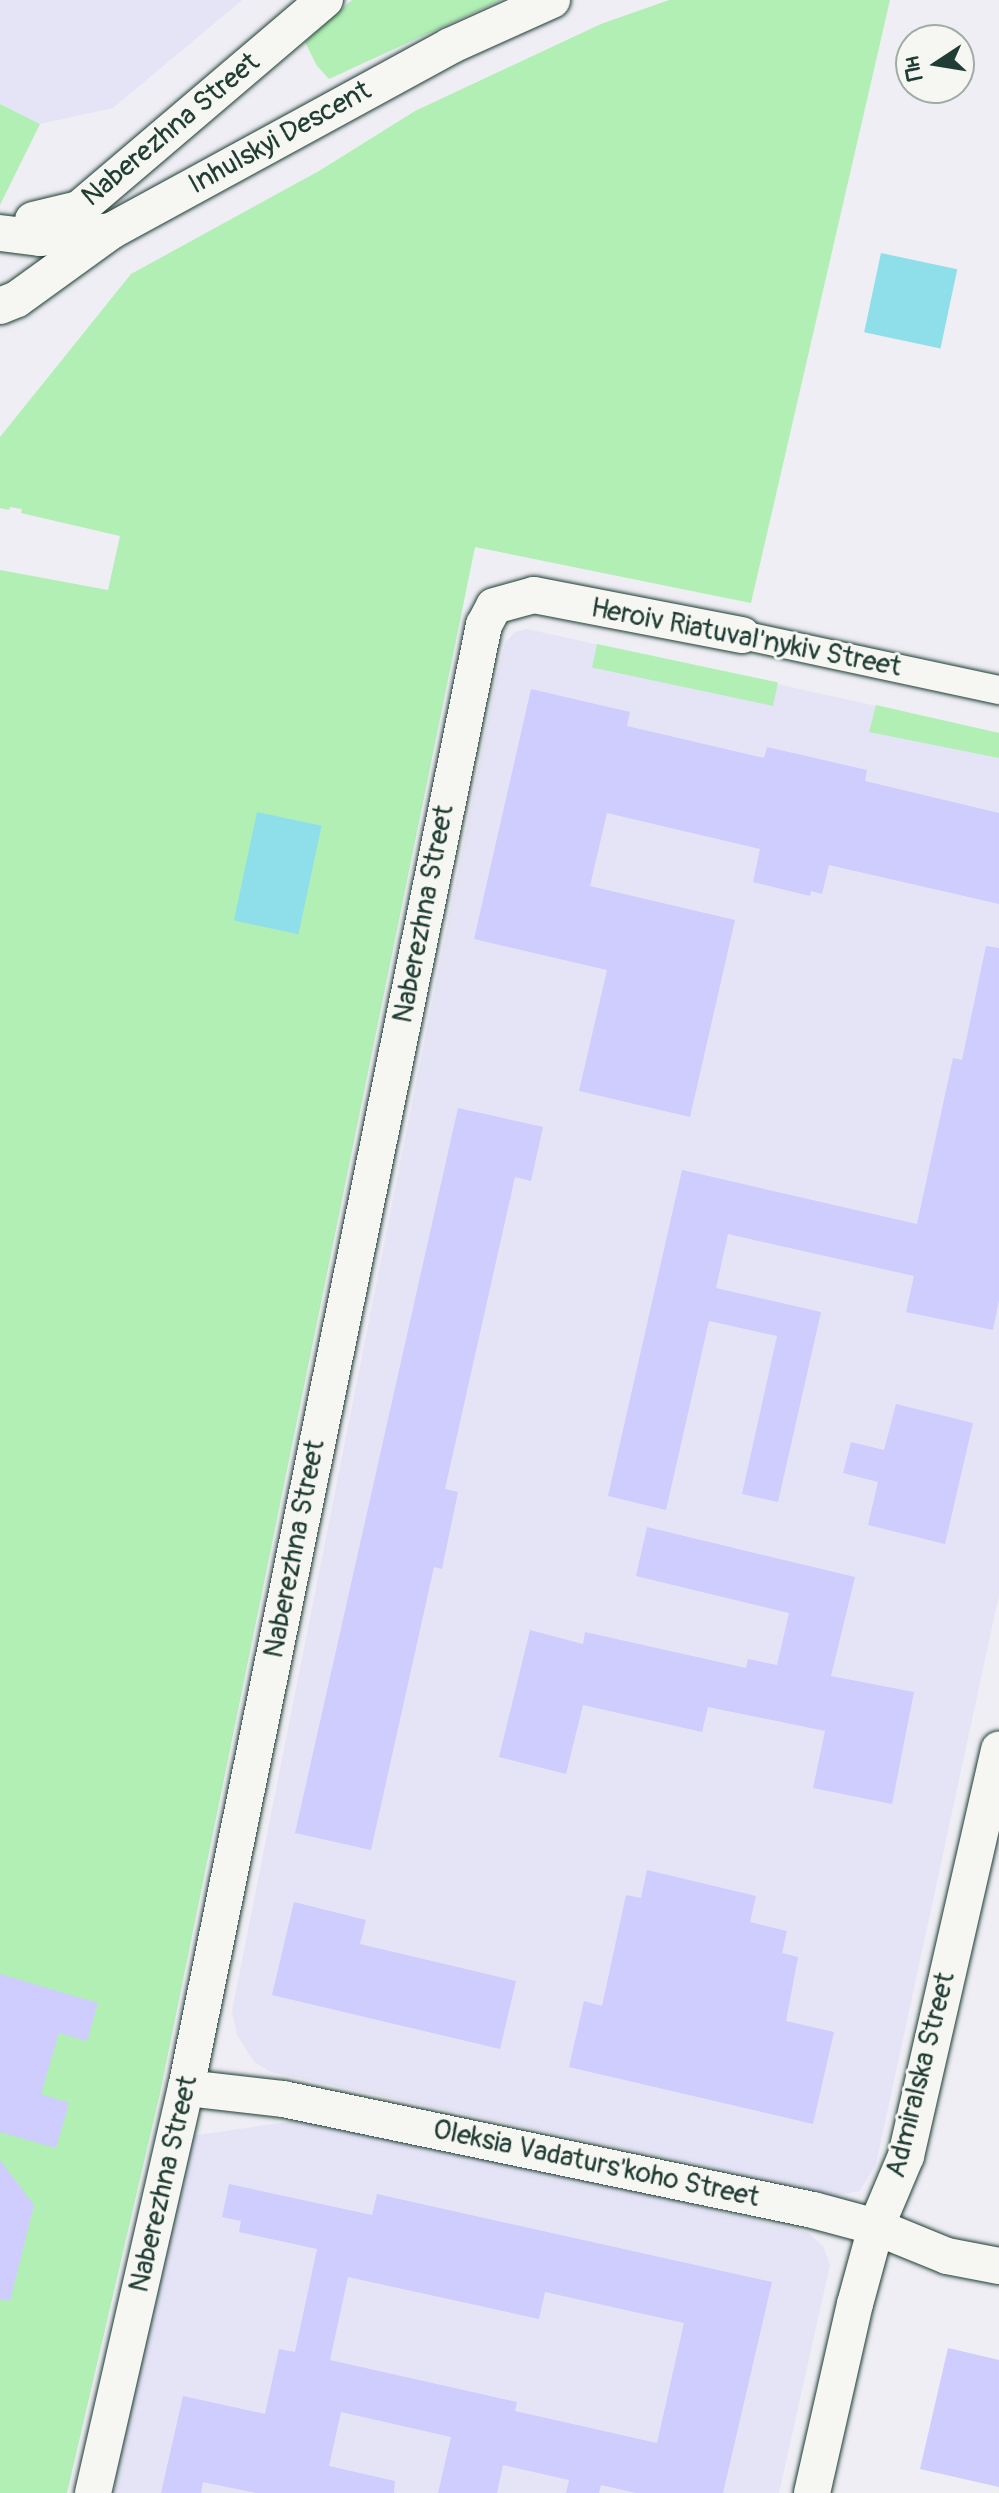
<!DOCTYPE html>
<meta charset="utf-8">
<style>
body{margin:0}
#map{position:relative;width:999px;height:2493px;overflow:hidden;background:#eeeef4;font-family:Pangolin,sans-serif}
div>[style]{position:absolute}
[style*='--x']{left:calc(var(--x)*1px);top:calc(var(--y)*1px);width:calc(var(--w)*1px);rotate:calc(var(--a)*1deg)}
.built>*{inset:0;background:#e5e4f7}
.green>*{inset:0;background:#b1efb5;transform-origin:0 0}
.water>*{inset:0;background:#8fdfea;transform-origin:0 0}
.building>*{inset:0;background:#cfccfe}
.roads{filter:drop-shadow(0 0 2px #1f3d34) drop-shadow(0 0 2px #1f3d34)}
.pedestrian>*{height:28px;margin:-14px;padding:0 14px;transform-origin:14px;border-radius:14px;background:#f6f6f2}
.minor>*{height:36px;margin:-18px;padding:0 18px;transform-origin:18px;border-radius:18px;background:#f6f6f2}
span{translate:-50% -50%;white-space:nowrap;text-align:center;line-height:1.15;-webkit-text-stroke:6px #f6f6f2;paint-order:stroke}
.street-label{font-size:28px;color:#1f3d34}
.north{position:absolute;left:895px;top:24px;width:80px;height:80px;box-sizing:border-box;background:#f6f6f2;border:2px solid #a0aca6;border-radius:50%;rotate:258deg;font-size:22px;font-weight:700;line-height:32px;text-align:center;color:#1f3d34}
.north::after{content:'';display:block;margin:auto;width:28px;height:36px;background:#1f3d34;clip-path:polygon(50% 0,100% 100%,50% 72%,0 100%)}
</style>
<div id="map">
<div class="built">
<i style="clip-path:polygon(0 0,242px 0,113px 108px,40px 124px,0 104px)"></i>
<i style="clip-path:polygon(527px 629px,999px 733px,999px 1595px,876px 2164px,860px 2191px,838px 2195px,271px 2072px,254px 2062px,237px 2035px,232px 2011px,497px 675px,505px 643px,515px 632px)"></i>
<i style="clip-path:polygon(328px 2116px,807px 2232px,823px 2246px,830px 2265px,779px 2493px,113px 2493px,191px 2136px)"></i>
</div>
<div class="green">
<i style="clip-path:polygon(352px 0,501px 0,329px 79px,317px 66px,305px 42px)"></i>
<i style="clip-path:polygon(669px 0,890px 0,751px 603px,475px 547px,160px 2093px,67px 2493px,0 2493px,0 570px,108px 590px,120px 536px,21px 513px,22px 509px,10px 507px,9px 510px,0 508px,0 437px,131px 274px,319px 171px,415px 111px,601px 24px)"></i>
<i style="clip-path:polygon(0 104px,40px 124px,0 205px)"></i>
<i style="left:597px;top:644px;width:185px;height:24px;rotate:12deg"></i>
<i style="clip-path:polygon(876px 705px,999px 733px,999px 758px,869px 732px)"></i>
</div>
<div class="water">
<i style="left:881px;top:253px;width:78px;height:81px;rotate:12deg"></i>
<i style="left:257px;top:812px;width:66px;height:111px;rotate:12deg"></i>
</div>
<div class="building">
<i style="clip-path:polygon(531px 689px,630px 712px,627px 726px,764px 758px,767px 747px,867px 770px,865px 781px,999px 813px,999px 904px,829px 865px,822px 894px,811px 891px,810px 896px,753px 882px,760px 849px,607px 813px,590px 886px,735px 920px,690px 1117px,579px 1091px,607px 970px,474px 939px)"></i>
<i style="clip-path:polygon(986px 946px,999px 948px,999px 1300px,993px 1330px,906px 1312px,914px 1276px,728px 1234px,716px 1288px,821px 1312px,778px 1502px,742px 1494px,777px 1336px,709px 1321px,666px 1510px,608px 1496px,682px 1170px,917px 1224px,953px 1058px,962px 1060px)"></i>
<i style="clip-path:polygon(458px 1108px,543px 1127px,531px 1181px,515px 1177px,445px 1489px,458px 1492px,442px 1569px,434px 1567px,371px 1850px,295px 1833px)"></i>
<i style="clip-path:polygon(896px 1404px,973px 1423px,945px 1544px,868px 1525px,878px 1482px,843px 1473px,851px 1442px,884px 1450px)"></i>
<i style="clip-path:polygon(647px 1527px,855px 1577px,831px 1676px,914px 1692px,892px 1804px,813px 1788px,825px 1731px,708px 1707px,702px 1732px,583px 1705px,566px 1774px,499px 1757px,530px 1630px,583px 1644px,585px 1632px,746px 1668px,748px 1659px,777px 1665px,789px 1613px,636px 1576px)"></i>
<i style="clip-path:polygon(647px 1870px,756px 1896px,750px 1922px,787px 1931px,782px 1953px,798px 1957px,786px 2021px,834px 2032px,813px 2124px,569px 2067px,584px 2001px,602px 2006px,626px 1895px,641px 1898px)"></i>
<i style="clip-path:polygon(294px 1902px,366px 1920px,360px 1944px,516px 1981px,500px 2049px,272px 1995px)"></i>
<i style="clip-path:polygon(0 1974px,98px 2003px,87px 2041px,59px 2033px,41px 2094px,69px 2103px,56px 2148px,0 2132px)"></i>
<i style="clip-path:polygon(0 2160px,34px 2205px,10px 2301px,0 2299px)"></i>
<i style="clip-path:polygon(evenodd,229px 2184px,372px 2215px,377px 2194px,772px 2282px,723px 2493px,636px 2493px,601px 2485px,599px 2493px,566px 2493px,569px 2480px,503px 2465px,497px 2493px,438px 2493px,451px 2437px,341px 2412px,329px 2466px,395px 2481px,394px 2493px,256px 2493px,203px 2482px,201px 2493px,161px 2493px,183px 2396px,265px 2414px,279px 2349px,295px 2352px,317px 2249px,239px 2232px,241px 2221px,222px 2217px,229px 2184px,348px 2277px,539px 2319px,545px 2292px,684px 2323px,657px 2443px,515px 2411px,517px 2402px,330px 2360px,348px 2277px)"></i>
<i style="clip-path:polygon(948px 2348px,999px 2360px,999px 2487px,920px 2469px)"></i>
</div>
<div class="roads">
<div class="pedestrian">
<i style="--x:742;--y:635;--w:263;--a:12.1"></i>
</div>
<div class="minor">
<i style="--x:33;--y:220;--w:47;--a:-13.4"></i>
<i style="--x:79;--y:209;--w:323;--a:-40.4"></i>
<i style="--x:0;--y:233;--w:40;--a:7.1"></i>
<i style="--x:40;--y:238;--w:71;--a:-5.6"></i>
<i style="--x:111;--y:231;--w:386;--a:-28.6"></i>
<i style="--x:450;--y:46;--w:112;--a:-24.3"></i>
<i style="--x:0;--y:306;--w:18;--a:-22"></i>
<i style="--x:17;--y:299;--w:115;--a:-35.8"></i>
<i style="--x:186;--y:2088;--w:98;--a:6.5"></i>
<i style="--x:283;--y:2099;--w:541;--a:11.83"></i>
<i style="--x:813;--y:2210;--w:65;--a:15.1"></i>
<i style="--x:876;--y:2227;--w:77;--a:22.2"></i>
<i style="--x:947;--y:2256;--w:53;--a:10.9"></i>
<i style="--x:93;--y:2493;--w:416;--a:-77.1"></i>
<i style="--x:186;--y:2088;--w:1493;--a:-78.49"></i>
<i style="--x:484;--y:625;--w:21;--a:-62"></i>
<i style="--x:494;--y:606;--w:41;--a:-15.4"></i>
<i style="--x:534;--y:595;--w:212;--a:10.9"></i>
<i style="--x:812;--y:2493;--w:194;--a:-77.2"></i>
<i style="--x:855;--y:2304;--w:80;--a:-74.7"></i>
<i style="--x:876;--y:2227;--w:77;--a:-67.1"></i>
<i style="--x:906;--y:2156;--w:417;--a:-77.1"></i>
</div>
</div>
<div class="street-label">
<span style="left:171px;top:130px;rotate:-40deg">Naberezhna Street</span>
<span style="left:280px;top:138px;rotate:-29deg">Inhulskyi Descent</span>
<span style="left:746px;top:638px;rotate:11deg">Heroiv Riatuval'nykiv Street</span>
<span style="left:424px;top:914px;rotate:-79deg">Naberezhna Street</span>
<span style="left:295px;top:1549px;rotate:-79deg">Naberezhna Street</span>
<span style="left:921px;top:2075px;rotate:-76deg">Admiralska Street</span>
<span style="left:596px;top:2164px;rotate:12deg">Oleksia Vadaturs'koho Street</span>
<span style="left:164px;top:2184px;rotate:-77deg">Naberezhna Street</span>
</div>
<div class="north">Пн</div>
</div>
